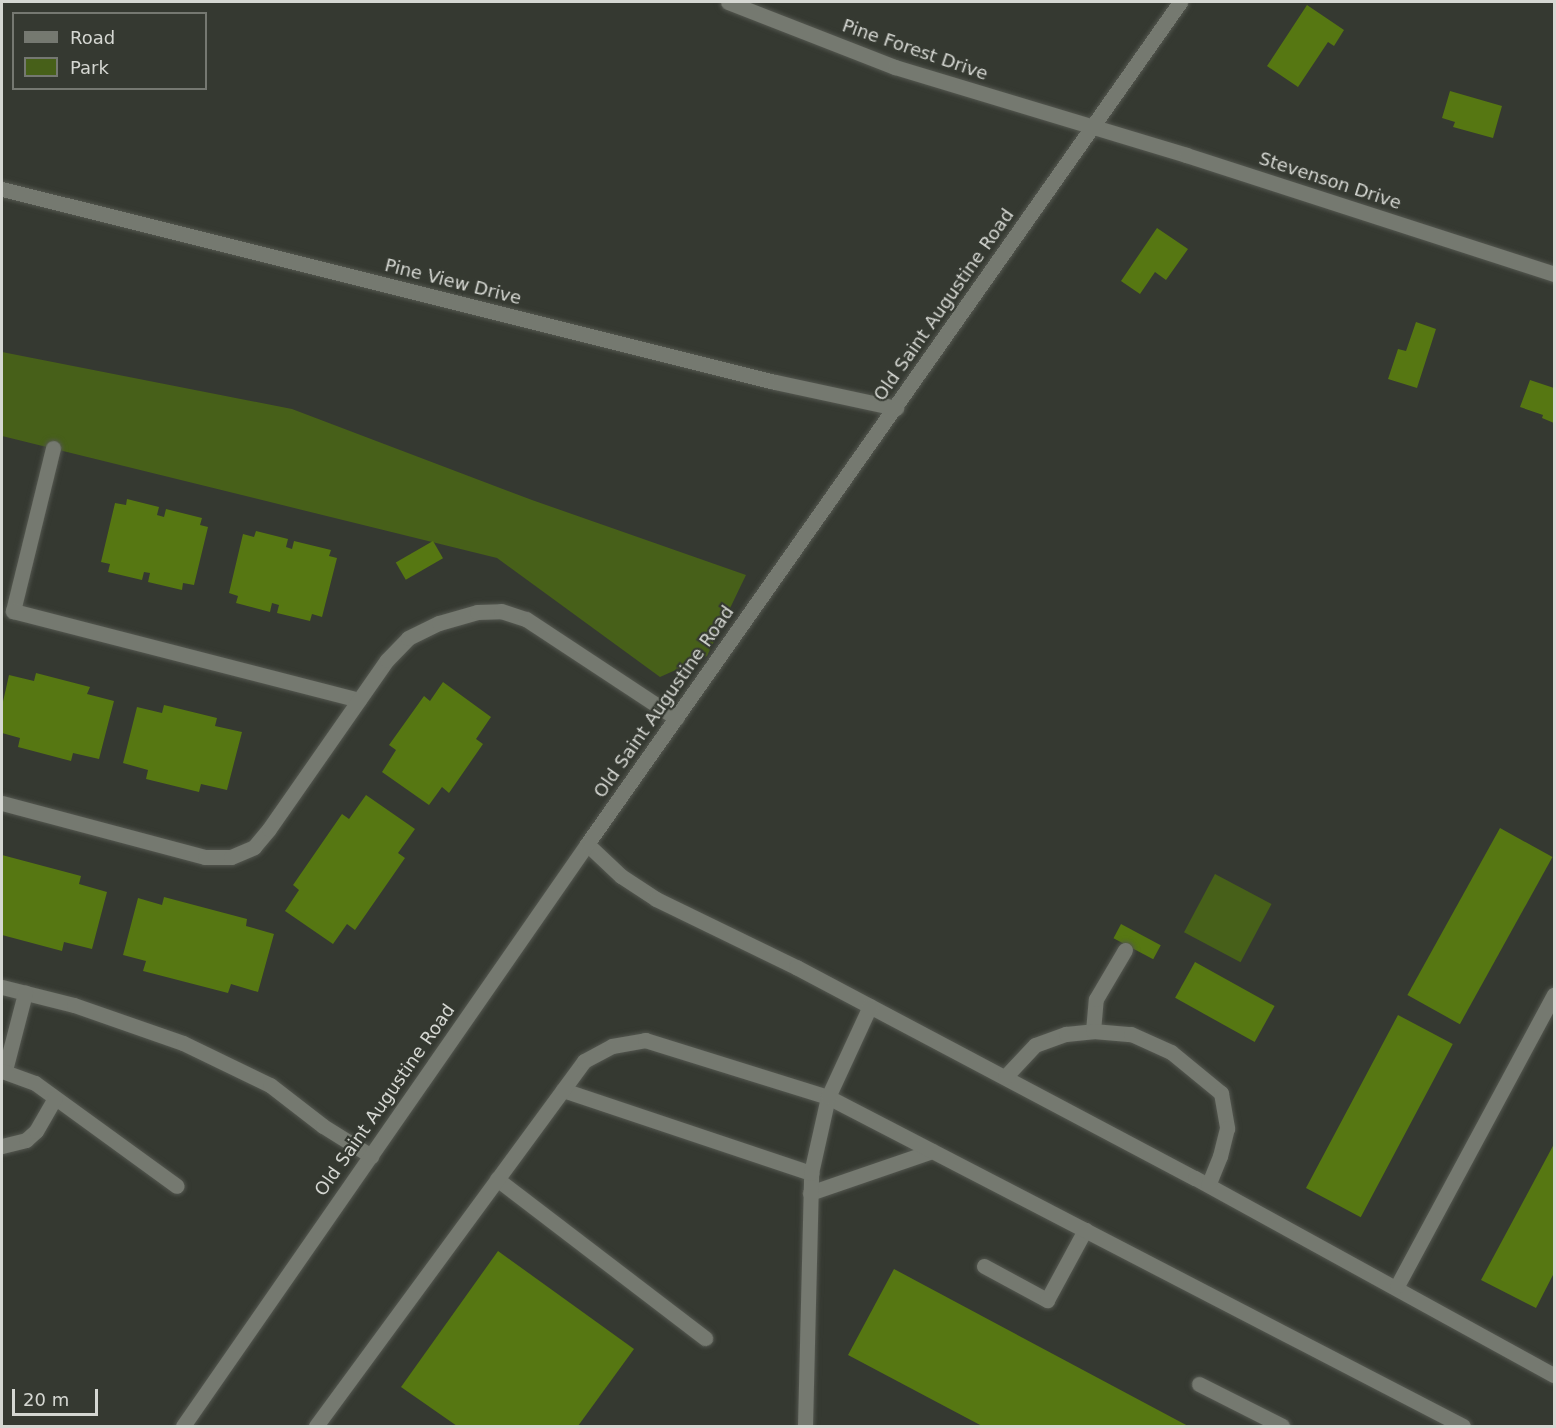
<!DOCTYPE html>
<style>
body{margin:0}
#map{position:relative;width:1556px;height:1428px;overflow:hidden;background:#353931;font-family:"DejaVu Sans",sans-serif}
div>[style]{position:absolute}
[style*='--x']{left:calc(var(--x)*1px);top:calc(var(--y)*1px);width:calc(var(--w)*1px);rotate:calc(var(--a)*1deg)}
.green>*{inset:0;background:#476019;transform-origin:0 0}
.building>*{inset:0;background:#567712;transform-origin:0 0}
.roads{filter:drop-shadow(0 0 2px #545750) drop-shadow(0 0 2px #545750)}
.minor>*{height:15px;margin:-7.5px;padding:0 7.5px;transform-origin:7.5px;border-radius:7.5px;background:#757970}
span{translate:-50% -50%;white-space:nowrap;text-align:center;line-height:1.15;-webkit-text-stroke:4.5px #353931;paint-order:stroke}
.street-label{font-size:18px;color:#d5d7d2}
.frame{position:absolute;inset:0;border:3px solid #d5d7d2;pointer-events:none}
.legend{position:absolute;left:12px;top:12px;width:195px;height:78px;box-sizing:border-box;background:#353931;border:2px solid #757871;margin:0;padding:8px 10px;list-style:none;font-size:18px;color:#d5d7d2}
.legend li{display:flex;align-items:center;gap:12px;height:30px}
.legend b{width:30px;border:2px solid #757871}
.scale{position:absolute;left:12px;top:1389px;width:86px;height:27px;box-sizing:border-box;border:3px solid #d5d7d2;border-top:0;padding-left:8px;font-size:18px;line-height:21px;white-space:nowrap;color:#d5d7d2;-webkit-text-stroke:4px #353931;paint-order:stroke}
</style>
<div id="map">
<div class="green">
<i style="clip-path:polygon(2px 352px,292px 409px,532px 500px,746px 575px,707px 656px,660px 677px,497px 558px,2px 436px)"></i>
<i style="left:1215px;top:874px;width:64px;height:66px;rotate:28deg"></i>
</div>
<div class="building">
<i style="clip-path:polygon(1307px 5px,1344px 30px,1334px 46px,1328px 42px,1298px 87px,1267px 66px)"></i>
<i style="clip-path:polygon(1450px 91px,1502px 106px,1493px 138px,1453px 127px,1455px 122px,1442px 118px)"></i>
<i style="clip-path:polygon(1157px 228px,1188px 249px,1166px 280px,1155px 272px,1140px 294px,1121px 281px)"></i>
<i style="clip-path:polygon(1416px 322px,1436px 329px,1417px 388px,1388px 379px,1398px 349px,1406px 351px)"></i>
<i style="clip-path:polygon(1530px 380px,1554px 388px,1554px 423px,1542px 418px,1543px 415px,1520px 407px)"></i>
<i style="clip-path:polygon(127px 499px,159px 507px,157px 515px,164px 517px,166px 509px,202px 518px,200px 525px,208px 527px,194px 585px,183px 583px,182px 590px,148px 582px,150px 573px,144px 572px,142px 580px,108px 572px,110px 564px,101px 562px,115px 503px,126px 505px)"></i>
<i style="clip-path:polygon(256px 531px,288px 539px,286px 547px,292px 549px,294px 541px,331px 550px,329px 556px,337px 558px,322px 617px,312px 614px,310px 621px,277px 613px,279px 605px,272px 603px,270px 612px,236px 603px,238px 596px,229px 593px,243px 534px,254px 537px)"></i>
<i style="left:433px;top:541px;width:20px;height:43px;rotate:60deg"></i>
<i style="clip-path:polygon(36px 673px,90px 687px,87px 694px,114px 701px,99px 759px,73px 753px,71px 761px,18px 747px,20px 738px,2px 733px,2px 706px,9px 675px,34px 681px)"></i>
<i style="clip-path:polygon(443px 682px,491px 717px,476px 739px,483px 744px,449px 793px,442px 787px,429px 805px,382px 772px,396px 750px,389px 745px,424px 696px,430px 701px)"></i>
<i style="clip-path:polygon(164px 705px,217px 718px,215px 726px,242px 732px,227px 790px,201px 784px,199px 792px,146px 779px,148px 770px,123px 763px,137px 707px,162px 713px)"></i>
<i style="clip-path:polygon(366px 795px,415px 829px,398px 853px,405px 858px,355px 930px,347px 924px,333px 944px,285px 911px,299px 890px,293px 885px,342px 814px,349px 819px)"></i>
<i style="left:1500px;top:828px;width:60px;height:191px;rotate:29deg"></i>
<i style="clip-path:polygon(2px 855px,81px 876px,79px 884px,107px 892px,92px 949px,64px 942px,62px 951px,2px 935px)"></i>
<i style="clip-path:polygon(164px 897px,247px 919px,246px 926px,274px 934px,258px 992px,231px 984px,228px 993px,143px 971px,146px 961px,123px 955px,138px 898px,162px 905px)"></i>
<i style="left:1121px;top:924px;width:45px;height:16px;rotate:28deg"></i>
<i style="left:1195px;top:962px;width:91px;height:41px;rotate:29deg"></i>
<i style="left:1398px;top:1015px;width:62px;height:196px;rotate:28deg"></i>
<i style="clip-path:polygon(1554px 1144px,1554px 1273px,1536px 1308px,1481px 1280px)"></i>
<i style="clip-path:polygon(498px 1251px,634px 1349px,578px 1426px,457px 1426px,401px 1387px)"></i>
<i style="clip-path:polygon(894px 1269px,1188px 1426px,982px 1426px,848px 1355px)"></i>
</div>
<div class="roads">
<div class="minor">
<i style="--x:728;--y:2;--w:179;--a:21.3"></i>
<i style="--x:895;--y:67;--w:304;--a:16.8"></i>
<i style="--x:1186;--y:155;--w:387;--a:17.9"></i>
<i style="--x:2;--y:189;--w:797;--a:14.02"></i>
<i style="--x:775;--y:382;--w:124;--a:12.1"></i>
<i style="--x:53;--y:448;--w:168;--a:103.8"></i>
<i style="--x:13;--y:611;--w:357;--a:14.4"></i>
<i style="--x:2;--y:803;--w:210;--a:14.9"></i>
<i style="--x:205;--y:857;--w:26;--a:0"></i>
<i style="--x:231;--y:857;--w:25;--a:-23"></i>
<i style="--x:254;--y:847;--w:23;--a:-50"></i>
<i style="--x:269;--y:829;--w:206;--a:-55.1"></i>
<i style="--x:387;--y:660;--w:30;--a:-46"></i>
<i style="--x:408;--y:638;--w:34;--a:-26"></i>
<i style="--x:439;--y:623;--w:40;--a:-16"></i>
<i style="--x:477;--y:612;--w:24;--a:-2"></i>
<i style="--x:501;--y:611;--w:26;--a:18"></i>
<i style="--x:526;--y:619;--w:180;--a:33.4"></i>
<i style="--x:587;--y:844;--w:47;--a:43.3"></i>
<i style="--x:621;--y:876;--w:42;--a:33.3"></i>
<i style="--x:656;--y:899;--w:156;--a:25.9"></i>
<i style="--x:796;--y:967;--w:451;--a:27.9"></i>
<i style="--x:1195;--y:1178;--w:409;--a:28.8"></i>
<i style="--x:2;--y:987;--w:74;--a:14"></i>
<i style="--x:74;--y:1005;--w:115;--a:19.2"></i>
<i style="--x:183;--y:1043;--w:97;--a:25.8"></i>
<i style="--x:270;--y:1085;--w:67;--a:37.7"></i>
<i style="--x:323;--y:1126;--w:57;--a:32"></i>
<i style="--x:1093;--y:1031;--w:32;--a:-85"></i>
<i style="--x:1096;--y:999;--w:57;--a:-59.4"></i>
<i style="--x:5;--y:1070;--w:80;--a:-75.4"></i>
<i style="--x:2;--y:1071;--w:35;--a:20"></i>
<i style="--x:35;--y:1083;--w:175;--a:36"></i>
<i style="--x:1005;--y:1077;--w:44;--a:-46.8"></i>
<i style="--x:1035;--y:1045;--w:33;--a:-20"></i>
<i style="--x:1066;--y:1034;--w:27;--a:-6"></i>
<i style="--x:1093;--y:1031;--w:38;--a:5"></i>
<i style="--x:1131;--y:1034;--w:44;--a:24.2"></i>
<i style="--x:1171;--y:1052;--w:65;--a:39.4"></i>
<i style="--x:1221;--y:1093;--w:36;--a:80"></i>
<i style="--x:1227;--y:1128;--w:29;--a:104"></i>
<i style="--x:1220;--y:1156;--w:31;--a:112"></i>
<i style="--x:563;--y:1090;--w:262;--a:18.5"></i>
<i style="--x:2;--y:1146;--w:25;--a:-14"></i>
<i style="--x:26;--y:1140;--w:13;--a:-42"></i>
<i style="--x:36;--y:1131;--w:38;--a:-60"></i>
<i style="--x:497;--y:1179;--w:262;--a:37.4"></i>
<i style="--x:810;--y:1193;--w:129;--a:-19"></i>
<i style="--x:984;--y:1266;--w:72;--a:28.4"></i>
<i style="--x:1047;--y:1300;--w:80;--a:-61.5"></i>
<i style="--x:1397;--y:1286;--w:331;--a:-61.7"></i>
<i style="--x:1199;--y:1384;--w:93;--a:26.8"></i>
<i style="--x:183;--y:1426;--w:708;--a:-55.23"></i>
<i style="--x:587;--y:844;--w:1030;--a:-54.84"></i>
<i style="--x:316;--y:1426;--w:453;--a:-53.7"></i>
<i style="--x:584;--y:1061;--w:32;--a:-28"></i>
<i style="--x:612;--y:1046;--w:34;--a:-10"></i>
<i style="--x:645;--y:1040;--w:192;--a:17.3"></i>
<i style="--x:828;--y:1097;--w:715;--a:27.39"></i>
<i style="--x:805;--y:1426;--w:253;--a:-88.6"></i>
<i style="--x:811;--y:1173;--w:78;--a:-77.4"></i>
<i style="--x:828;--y:1097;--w:100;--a:-65.2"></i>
</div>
</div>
<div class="street-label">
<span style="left:915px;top:50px;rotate:19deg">Pine Forest Drive</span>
<span style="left:1330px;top:181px;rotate:18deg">Stevenson Drive</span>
<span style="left:453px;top:282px;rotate:14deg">Pine View Drive</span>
<span style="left:944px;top:305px;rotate:-55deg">Old Saint Augustine Road</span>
<span style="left:664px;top:702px;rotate:-55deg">Old Saint Augustine Road</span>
<span style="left:385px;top:1100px;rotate:-55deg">Old Saint Augustine Road</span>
</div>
<div class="frame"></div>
<ul class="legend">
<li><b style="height:8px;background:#757970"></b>Road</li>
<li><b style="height:16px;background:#476019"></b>Park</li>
</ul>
<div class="scale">20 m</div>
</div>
